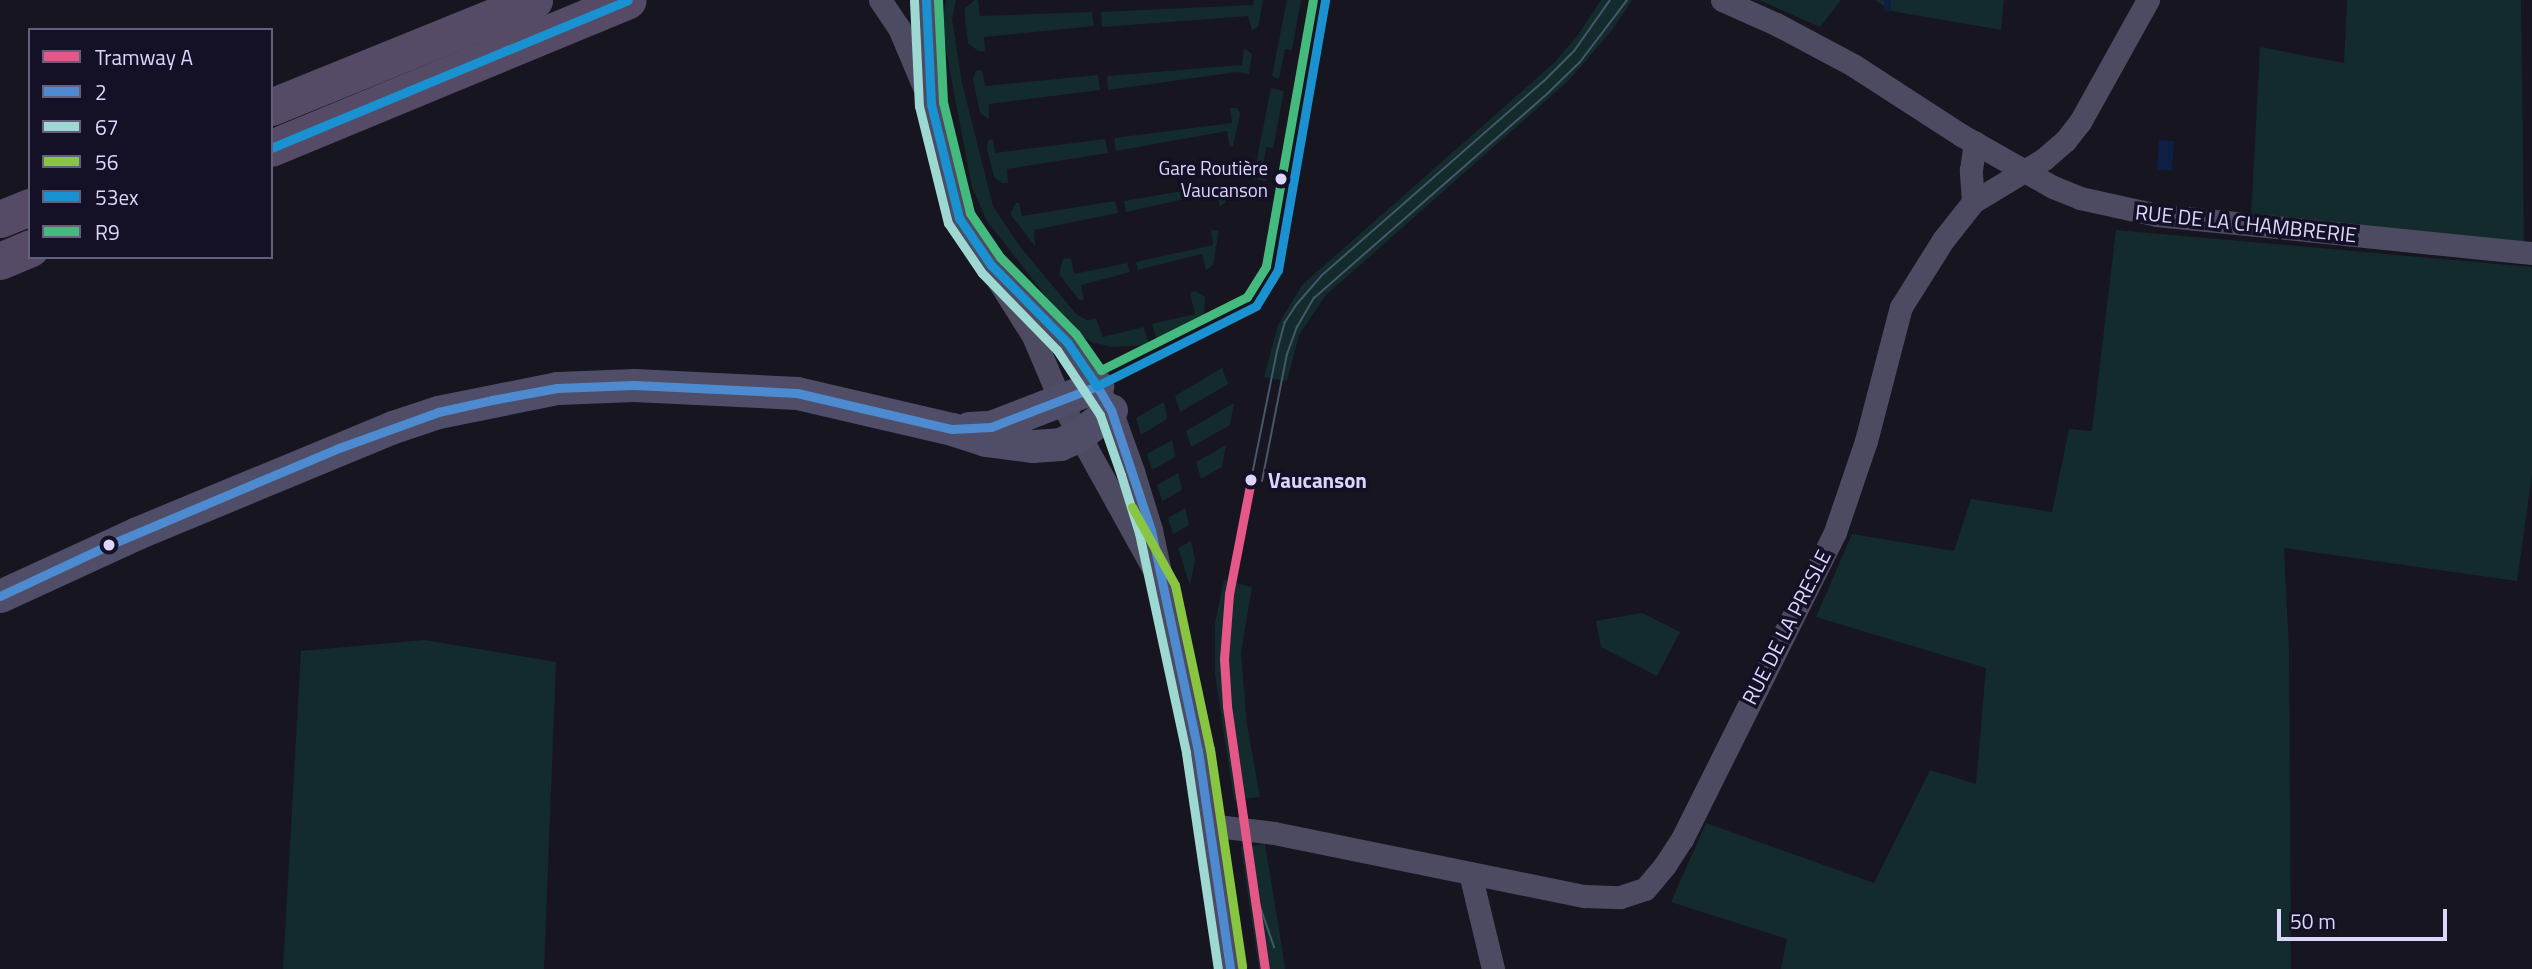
<!DOCTYPE html>
<meta charset="utf-8">
<style>
body{margin:0}
#map{position:relative;width:2532px;height:969px;overflow:hidden;background:#171520;font-family:"Titillium Web",sans-serif}
div>[style]{position:absolute}
[style*='--x']{left:calc(var(--x)*1px);top:calc(var(--y)*1px);width:calc(var(--w)*1px);rotate:calc(var(--a)*1deg)}
.green>*{inset:0;background:#142b2d}
.water>*{inset:0;background:#0f1f43;transform-origin:0 0}
.stream>*{height:7px;margin:-3.5px;padding:0 3.5px;transform-origin:3.5px;border-radius:3.5px;background:#0f1f43}
.street>*{height:23px;margin:-11.5px;padding:0 11.5px;transform-origin:11.5px;border-radius:11.5px;background:#4d4b61}
.secondary>*{height:33px;margin:-16.5px;padding:0 16.5px;transform-origin:16.5px;border-radius:16.5px;background:#4f4d67}
.primary>*{height:37px;margin:-18.5px;padding:0 18.5px;transform-origin:18.5px;border-radius:18.5px;background:#554b66}
.tram>*{height:2px;margin:-1px;padding:0 1px;transform-origin:1px;border-radius:1px;background:#455869}
.bus-1>*{height:9px;margin:-4.5px;padding:0 4.5px;transform-origin:4.5px;border-radius:4.5px;background:#4e8acf}
.bus-2>*{height:9px;margin:-4.5px;padding:0 4.5px;transform-origin:4.5px;border-radius:4.5px;background:#9ed8d2}
.bus-3>*{height:9px;margin:-4.5px;padding:0 4.5px;transform-origin:4.5px;border-radius:4.5px;background:#88c540}
.bus-4>*{height:9px;margin:-4.5px;padding:0 4.5px;transform-origin:4.5px;border-radius:4.5px;background:#1a91d0}
.bus-5>*{height:9px;margin:-4.5px;padding:0 4.5px;transform-origin:4.5px;border-radius:4.5px;background:#44ba7f}
.tram-1>*{height:9px;margin:-4.5px;padding:0 4.5px;transform-origin:4.5px;border-radius:4.5px;background:#e55786}
.dots>*{width:19px;height:19px;translate:-50% -50%;box-sizing:border-box;border:4px solid #141025;border-radius:50%}
span{translate:-50% -50%;white-space:nowrap;text-align:center;line-height:1.15;-webkit-text-stroke:7px #141025;paint-order:stroke}
.bus-label{font-size:19px;color:#dcd5fe}
.right{translate:-100% -50%;text-align:right}
.street-label{font-size:21px;color:#dcd5fe}
.stop-label{font-size:21px;color:#dcd5fe;font-weight:700}
.left{translate:0 -50%;text-align:left}
.legend{position:absolute;left:28px;top:28px;width:245px;height:231px;box-sizing:border-box;background:#141025;border:2px solid #645f7c;margin:0;padding:9px 12px;list-style:none;font-size:21px;color:#dcd5fe}
.legend li{display:flex;align-items:center;gap:14px;height:35px}
.legend b{width:35px;border:2px solid #645f7c}
.scale{position:absolute;left:2277px;top:909px;width:170px;height:32px;box-sizing:border-box;border:4px solid #dcd5fe;border-top:0;padding-left:9px;font-size:21px;line-height:24px;white-space:nowrap;color:#dcd5fe;-webkit-text-stroke:5px #141025;paint-order:stroke}
</style>
<div id="map">
<div class="green">
<i style="clip-path:polygon(946px 0,956px 0,952px 19px,962px 83px,993px 206px,1018px 244px,1077px 315px,1087px 320px,1096px 319px,1103px 337px,1144px 327px,1149px 345px,1112px 347px,1092px 342px,1073px 331px,987px 221px,972px 187px,951px 77px,942px 24px)"></i>
<i style="clip-path:polygon(975px 0,978px 0,980px 16px,1092px 12px,1094px 26px,984px 37px,985px 51px,978px 51px,968px 43px,965px 19px,965px 8px)"></i>
<i style="clip-path:polygon(1254px 0,1263px 0,1258px 27px,1252px 30px,1248px 16px,1102px 27px,1101px 12px,1253px 5px)"></i>
<i style="clip-path:polygon(1287px 0,1301px 0,1292px 50px,1285px 49px,1279px 79px,1272px 76px)"></i>
<i style="clip-path:polygon(1601px 0,1632px 0,1613px 29px,1568px 81px,1325px 296px,1299px 335px,1287px 381px,1264px 377px,1278px 325px,1302px 285px,1554px 63px,1578px 35px)"></i>
<i style="clip-path:polygon(1759px 0,1841px 0,1820px 27px)"></i>
<i style="clip-path:polygon(1875px 0,2004px 0,2001px 30px,1892px 11px)"></i>
<i style="clip-path:polygon(2347px 0,2521px 0,2524px 244px,2251px 218px,2260px 47px,2344px 63px)"></i>
<i style="clip-path:polygon(1244px 48px,1252px 54px,1249px 74px,1237px 72px,1108px 90px,1107px 76px,1242px 65px)"></i>
<i style="clip-path:polygon(982px 70px,985px 86px,1098px 75px,1100px 90px,989px 104px,989px 119px,980px 113px,973px 79px,976px 71px)"></i>
<i style="clip-path:polygon(1271px 88px,1284px 91px,1273px 148px,1266px 147px,1262px 171px,1268px 172px,1266px 181px,1253px 179px)"></i>
<i style="clip-path:polygon(1230px 108px,1237px 108px,1240px 114px,1233px 146px,1230px 147px,1227px 131px,1116px 151px,1114px 138px,1232px 123px)"></i>
<i style="clip-path:polygon(993px 139px,995px 153px,1105px 139px,1108px 153px,1007px 169px,1008px 183px,1002px 183px,994px 177px,987px 149px,988px 141px)"></i>
<i style="clip-path:polygon(1224px 184px,1228px 185px,1225px 203px,1220px 207px,1216px 192px,1126px 212px,1124px 201px)"></i>
<i style="clip-path:polygon(1115px 201px,1118px 213px,1034px 230px,1035px 246px,1010px 214px,1016px 203px,1019px 203px,1022px 216px)"></i>
<i style="clip-path:polygon(1211px 229px,1218px 231px,1218px 235px,1213px 265px,1206px 270px,1202px 254px,1138px 270px,1136px 262px,1213px 245px)"></i>
<i style="clip-path:polygon(2116px 230px,2532px 267px,2532px 475px,2517px 581px,2284px 548px,2289px 650px,2291px 969px,1781px 969px,1787px 939px,1671px 902px,1706px 823px,1874px 883px,1930px 770px,1976px 784px,1986px 668px,1816px 617px,1852px 534px,1954px 551px,1971px 499px,2052px 512px,2069px 429px,2092px 431px)"></i>
<i style="clip-path:polygon(1071px 258px,1074px 274px,1127px 263px,1130px 272px,1081px 285px,1084px 300px,1079px 300px,1059px 274px,1063px 259px)"></i>
<i style="clip-path:polygon(1195px 291px,1205px 297px,1204px 314px,1157px 341px,1152px 324px,1195px 314px,1190px 293px)"></i>
<i style="clip-path:polygon(1222px 368px,1228px 384px,1180px 412px,1175px 396px)"></i>
<i style="clip-path:polygon(1164px 402px,1167px 419px,1141px 435px,1136px 418px)"></i>
<i style="clip-path:polygon(1234px 403px,1230px 425px,1191px 447px,1186px 431px)"></i>
<i style="clip-path:polygon(1172px 440px,1175px 457px,1152px 470px,1147px 454px)"></i>
<i style="clip-path:polygon(1226px 445px,1222px 467px,1201px 479px,1196px 462px)"></i>
<i style="clip-path:polygon(1178px 473px,1182px 490px,1162px 501px,1157px 485px)"></i>
<i style="clip-path:polygon(1185px 508px,1189px 525px,1173px 534px,1168px 518px)"></i>
<i style="clip-path:polygon(1191px 541px,1195px 560px,1190px 586px,1178px 548px)"></i>
<i style="clip-path:polygon(1224px 580px,1252px 587px,1241px 653px,1247px 725px,1260px 797px,1234px 800px,1215px 674px,1215px 623px)"></i>
<i style="clip-path:polygon(1642px 613px,1680px 632px,1657px 676px,1601px 647px,1596px 621px)"></i>
<i style="clip-path:polygon(424px 640px,556px 662px,544px 969px,283px 969px,301px 651px)"></i>
<i style="clip-path:polygon(1265px 844px,1283px 954px,1285px 969px,1259px 969px,1241px 847px)"></i>
</div>
<div class="water">
<i style="left:2159px;top:140px;width:15px;height:30px;rotate:4deg"></i>
</div>
<div class="stream">
<i style="--x:1887;--y:8;--w:8;--a:-90"></i>
</div>
<div class="street">
<i style="--x:880;--y:0;--w:34;--a:56"></i>
<i style="--x:899;--y:28;--w:62;--a:67.2"></i>
<i style="--x:926;--y:0;--w:104;--a:87.2"></i>
<i style="--x:931;--y:104;--w:117;--a:76.2"></i>
<i style="--x:959;--y:218;--w:139;--a:57.9"></i>
<i style="--x:1033;--y:336;--w:72;--a:67"></i>
<i style="--x:1061;--y:402;--w:190;--a:61"></i>
<i style="--x:1722;--y:0;--w:59;--a:24"></i>
<i style="--x:1776;--y:24;--w:87;--a:28"></i>
<i style="--x:1853;--y:65;--w:129;--a:32.9"></i>
<i style="--x:1961;--y:135;--w:106;--a:29.5"></i>
<i style="--x:2053;--y:187;--w:29;--a:22"></i>
<i style="--x:2080;--y:198;--w:79;--a:12.4"></i>
<i style="--x:2157;--y:215;--w:377;--a:5.8"></i>
<i style="--x:1973;--y:202;--w:32;--a:-94"></i>
<i style="--x:1971;--y:170;--w:28;--a:-82"></i>
<i style="--x:991;--y:265;--w:108;--a:45.4"></i>
<i style="--x:1067;--y:342;--w:81;--a:57.1"></i>
<i style="--x:1111;--y:410;--w:65;--a:70.2"></i>
<i style="--x:1133;--y:471;--w:62;--a:73"></i>
<i style="--x:1151;--y:530;--w:226;--a:78"></i>
<i style="--x:1198;--y:751;--w:220;--a:81.6"></i>
<i style="--x:1208;--y:825;--w:66;--a:6.9"></i>
<i style="--x:1274;--y:833;--w:317;--a:11.5"></i>
<i style="--x:1585;--y:896;--w:35;--a:2"></i>
<i style="--x:1620;--y:897;--w:26;--a:-18"></i>
<i style="--x:1645;--y:889;--w:31;--a:-50"></i>
<i style="--x:1665;--y:865;--w:31;--a:-57"></i>
<i style="--x:1682;--y:839;--w:343;--a:-63.5"></i>
<i style="--x:1835;--y:532;--w:96;--a:-71.2"></i>
<i style="--x:1866;--y:441;--w:138;--a:-75.4"></i>
<i style="--x:1901;--y:307;--w:79;--a:-57.9"></i>
<i style="--x:1943;--y:240;--w:48;--a:-51.7"></i>
<i style="--x:1973;--y:202;--w:83;--a:-31.2"></i>
<i style="--x:2044;--y:159;--w:28;--a:-41"></i>
<i style="--x:2065;--y:141;--w:24;--a:-52"></i>
<i style="--x:2080;--y:122;--w:140;--a:-60.9"></i>
<i style="--x:1470;--y:873;--w:99;--a:76.5"></i>
</div>
<div class="secondary">
<i style="--x:969;--y:428;--w:22;--a:-3"></i>
<i style="--x:991;--y:427;--w:114;--a:-21.1"></i>
<i style="--x:0;--y:596;--w:151;--a:-24.7"></i>
<i style="--x:137;--y:533;--w:277;--a:-22.5"></i>
<i style="--x:393;--y:427;--w:47;--a:-18.4"></i>
<i style="--x:438;--y:412;--w:121;--a:-11.4"></i>
<i style="--x:557;--y:388;--w:77;--a:-2.2"></i>
<i style="--x:634;--y:385;--w:163;--a:2.8"></i>
<i style="--x:797;--y:393;--w:159;--a:13.1"></i>
<i style="--x:952;--y:429;--w:35;--a:18"></i>
<i style="--x:985;--y:440;--w:48;--a:7.1"></i>
<i style="--x:1033;--y:446;--w:27;--a:-4"></i>
<i style="--x:1060;--y:444;--w:20;--a:-24"></i>
<i style="--x:1078;--y:436;--w:42;--a:-38.2"></i>
</div>
<div class="primary">
<i style="--x:271;--y:107;--w:284;--a:-22.1"></i>
<i style="--x:271;--y:148;--w:386;--a:-22.5"></i>
<i style="--x:0;--y:219;--w:32;--a:-22"></i>
<i style="--x:0;--y:261;--w:33;--a:-23"></i>
</div>
<div class="tram">
<i style="--x:1251;--y:480;--w:132;--a:-78.6"></i>
<i style="--x:1277;--y:351;--w:30;--a:-75"></i>
<i style="--x:1285;--y:322;--w:20;--a:-57"></i>
<i style="--x:1296;--y:305;--w:38;--a:-49"></i>
<i style="--x:1321;--y:276;--w:296;--a:-41.2"></i>
<i style="--x:1544;--y:81;--w:42;--a:-45"></i>
<i style="--x:1574;--y:51;--w:62;--a:-54.8"></i>
<i style="--x:1262;--y:481;--w:129;--a:-78.9"></i>
<i style="--x:1287;--y:354;--w:29;--a:-70"></i>
<i style="--x:1297;--y:327;--w:34;--a:-60"></i>
<i style="--x:1314;--y:298;--w:313;--a:-41.2"></i>
<i style="--x:1549;--y:92;--w:43;--a:-44.1"></i>
<i style="--x:1580;--y:62;--w:78;--a:-52.8"></i>
<i style="--x:1253;--y:886;--w:65;--a:71"></i>
</div>
<div class="bus-1">
<i style="--x:1097;--y:386;--w:28;--a:60"></i>
<i style="--x:1111;--y:410;--w:126;--a:71.6"></i>
<i style="--x:1151;--y:530;--w:226;--a:78"></i>
<i style="--x:1198;--y:751;--w:220;--a:81.6"></i>
<i style="--x:0;--y:596;--w:120;--a:-25.1"></i>
<i style="--x:109;--y:545;--w:246;--a:-22.9"></i>
<i style="--x:336;--y:449;--w:109;--a:-19.9"></i>
<i style="--x:438;--y:412;--w:55;--a:-12.5"></i>
<i style="--x:492;--y:400;--w:66;--a:-10.5"></i>
<i style="--x:557;--y:388;--w:77;--a:-2.2"></i>
<i style="--x:634;--y:385;--w:163;--a:2.8"></i>
<i style="--x:797;--y:393;--w:159;--a:13.1"></i>
<i style="--x:952;--y:429;--w:39;--a:-3"></i>
<i style="--x:991;--y:427;--w:114;--a:-21.1"></i>
</div>
<div class="bus-2">
<i style="--x:914;--y:1;--w:105;--a:87.3"></i>
<i style="--x:919;--y:106;--w:121;--a:76.1"></i>
<i style="--x:948;--y:223;--w:60;--a:55.8"></i>
<i style="--x:982;--y:273;--w:107;--a:45.8"></i>
<i style="--x:1057;--y:350;--w:78;--a:56.5"></i>
<i style="--x:1100;--y:415;--w:64;--a:70.7"></i>
<i style="--x:1121;--y:475;--w:61;--a:72.8"></i>
<i style="--x:1139;--y:533;--w:225;--a:77.9"></i>
<i style="--x:1186;--y:753;--w:218;--a:81.6"></i>
</div>
<div class="bus-3">
<i style="--x:1132;--y:507;--w:89;--a:61.1"></i>
<i style="--x:1175;--y:585;--w:168;--a:78"></i>
<i style="--x:1210;--y:749;--w:220;--a:81.6"></i>
</div>
<div class="bus-4">
<i style="--x:926;--y:0;--w:104;--a:87.2"></i>
<i style="--x:931;--y:104;--w:117;--a:76.2"></i>
<i style="--x:959;--y:218;--w:57;--a:55.8"></i>
<i style="--x:991;--y:265;--w:108;--a:45.4"></i>
<i style="--x:1067;--y:342;--w:53;--a:55.7"></i>
<i style="--x:1097;--y:386;--w:178;--a:-26.7"></i>
<i style="--x:1256;--y:306;--w:42;--a:-58.6"></i>
<i style="--x:1278;--y:270;--w:274;--a:-80.1"></i>
<i style="--x:271;--y:148;--w:386;--a:-22.5"></i>
</div>
<div class="bus-5">
<i style="--x:938;--y:0;--w:102;--a:87.2"></i>
<i style="--x:943;--y:102;--w:114;--a:76.3"></i>
<i style="--x:970;--y:213;--w:53;--a:55.7"></i>
<i style="--x:1000;--y:257;--w:108;--a:45.4"></i>
<i style="--x:1076;--y:334;--w:44;--a:55.2"></i>
<i style="--x:1101;--y:370;--w:163;--a:-26.6"></i>
<i style="--x:1247;--y:297;--w:36;--a:-58"></i>
<i style="--x:1266;--y:266;--w:270;--a:-80"></i>
</div>
<div class="tram-1">
<i style="--x:1251;--y:480;--w:116;--a:100.9"></i>
<i style="--x:1229;--y:594;--w:65;--a:94.4"></i>
<i style="--x:1224;--y:659;--w:47;--a:86.3"></i>
<i style="--x:1227;--y:706;--w:266;--a:81.8"></i>
</div>
<div class="dots">
<i style="left:1281px;top:179px;background:#dcd5fe"></i>
<i style="left:1251px;top:480px;background:#dcd5fe"></i>
<i style="left:109px;top:545px;background:#dcd5fe"></i>
</div>
<div class="bus-label">
<span class="right" style="left:1268px;top:179px">Gare Routière<br>Vaucanson</span>
</div>
<div class="street-label">
<span style="left:2246px;top:223px;rotate:6deg">RUE DE LA CHAMBRERIE</span>
<span style="left:1786px;top:627px;rotate:-63deg">RUE DE LA PRESLE</span>
</div>
<div class="stop-label">
<span class="left" style="left:1268px;top:480px">Vaucanson</span>
</div>
<ul class="legend">
<li><b style="height:9px;background:#e55786"></b>Tramway A</li>
<li><b style="height:9px;background:#4e8acf"></b>2</li>
<li><b style="height:9px;background:#9ed8d2"></b>67</li>
<li><b style="height:9px;background:#88c540"></b>56</li>
<li><b style="height:9px;background:#1a91d0"></b>53ex</li>
<li><b style="height:9px;background:#44ba7f"></b>R9</li>
</ul>
<div class="scale">50 m</div>
</div>
